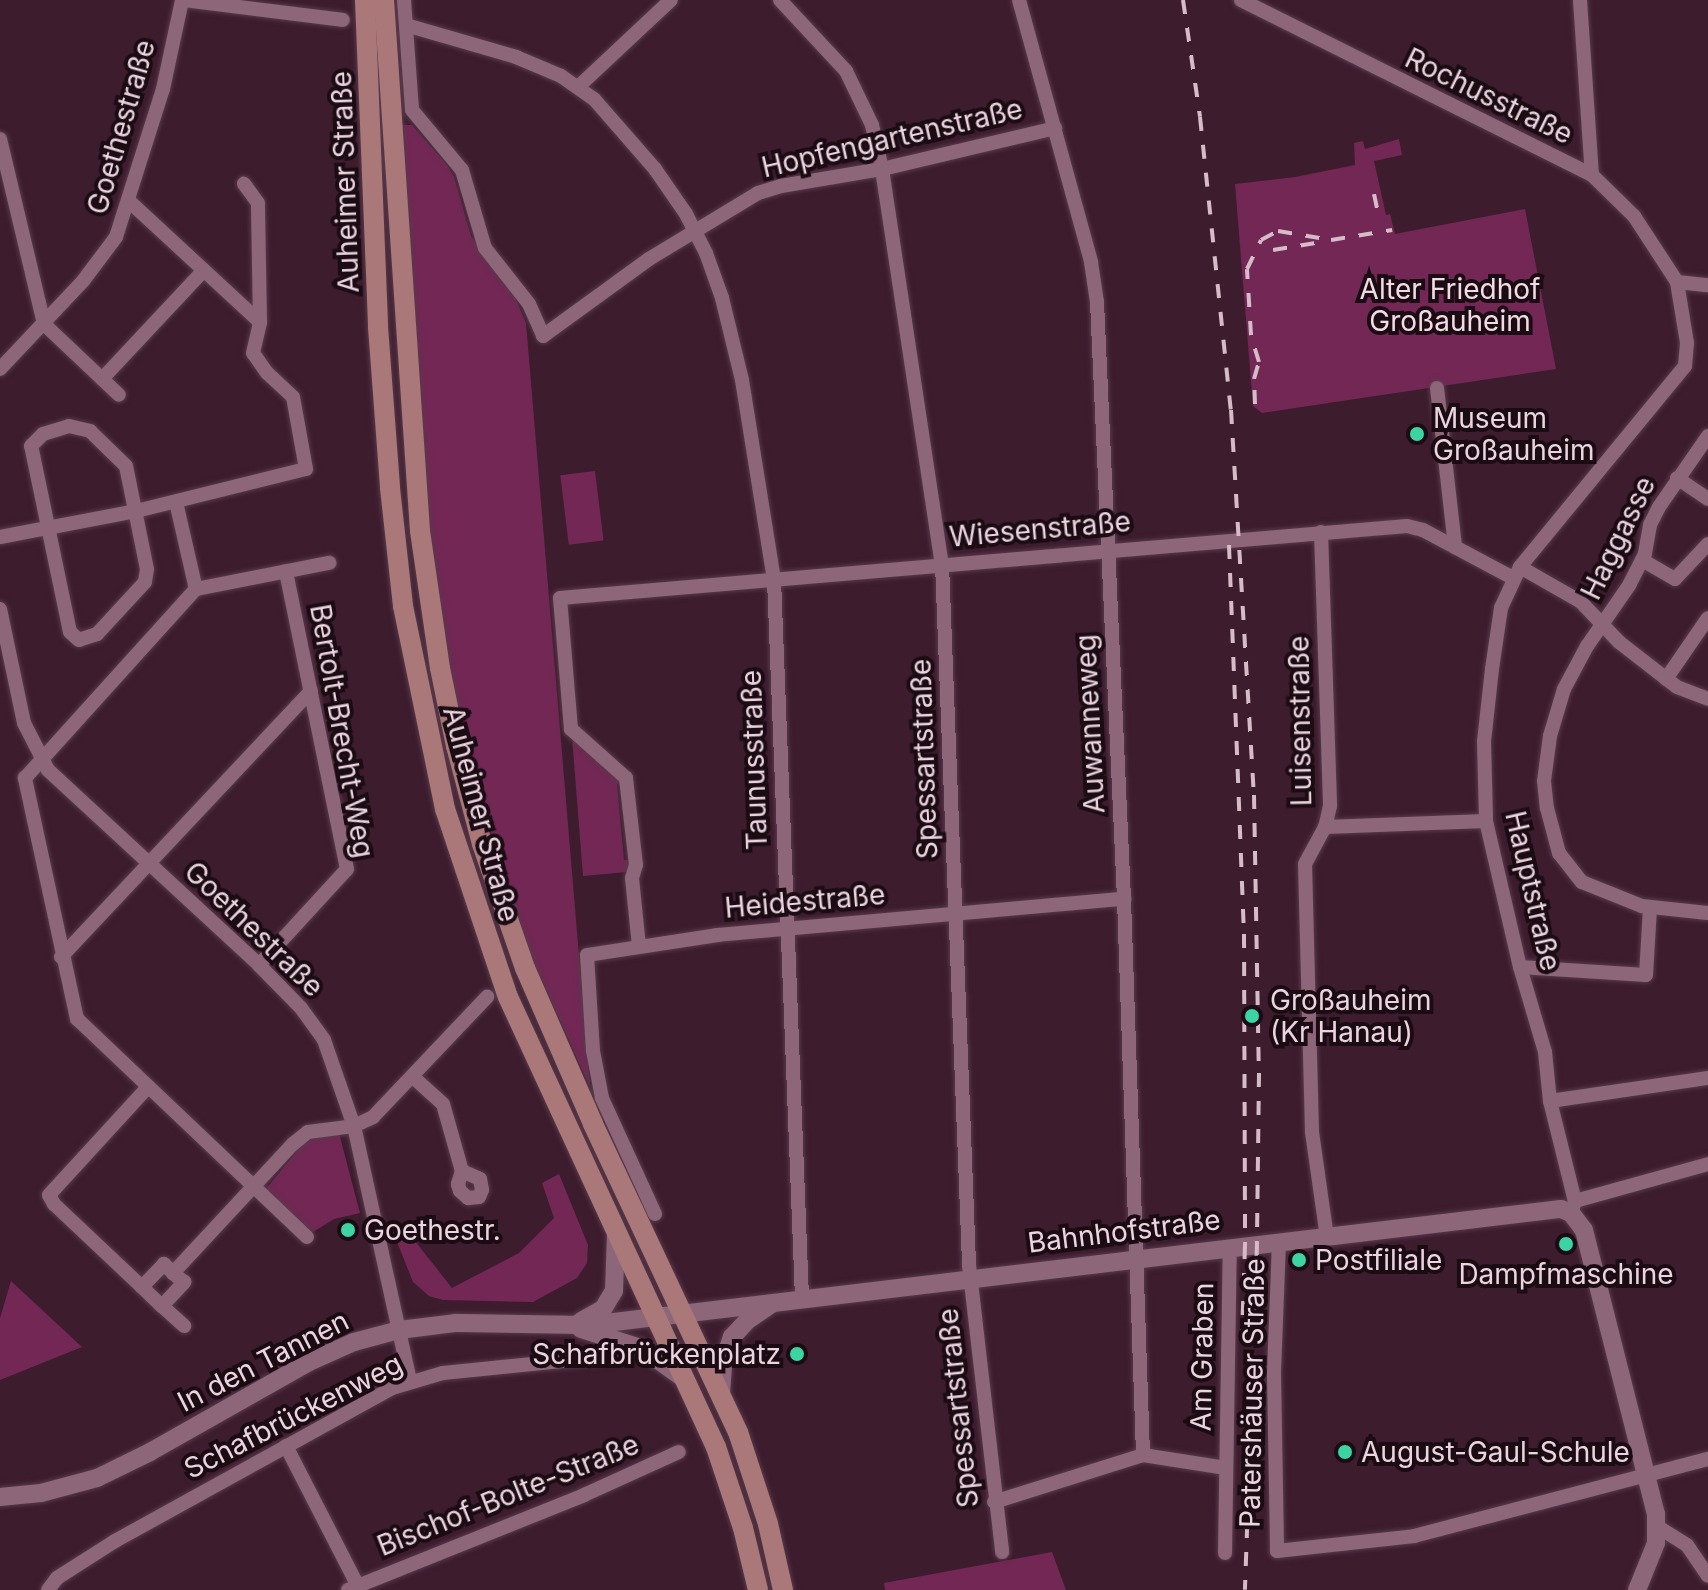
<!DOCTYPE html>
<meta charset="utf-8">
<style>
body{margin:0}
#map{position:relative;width:1708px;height:1590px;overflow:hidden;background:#3d1c2e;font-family:Inter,sans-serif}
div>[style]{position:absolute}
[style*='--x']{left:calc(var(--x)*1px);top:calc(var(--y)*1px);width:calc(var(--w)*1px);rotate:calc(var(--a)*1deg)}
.green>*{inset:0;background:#732755;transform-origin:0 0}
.roads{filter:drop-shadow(0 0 2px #573a4a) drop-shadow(0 0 2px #573a4a)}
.minor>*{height:14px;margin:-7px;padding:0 7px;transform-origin:7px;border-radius:7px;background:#8e667a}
.tertiary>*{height:18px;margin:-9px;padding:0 9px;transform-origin:9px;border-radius:9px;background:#8e667a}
.secondary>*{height:20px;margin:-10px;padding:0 10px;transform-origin:10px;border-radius:10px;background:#ab787a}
.rail>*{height:4px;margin-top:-2px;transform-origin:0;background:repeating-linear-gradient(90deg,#d5bcc8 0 14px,transparent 0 28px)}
.dots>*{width:22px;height:22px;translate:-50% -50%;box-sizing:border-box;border:4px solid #1b0c14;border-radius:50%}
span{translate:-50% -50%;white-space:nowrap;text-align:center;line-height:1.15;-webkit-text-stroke:8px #1b0c14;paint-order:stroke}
.street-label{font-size:28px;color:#ebd4df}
.park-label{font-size:28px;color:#f3dbe6}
.poi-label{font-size:28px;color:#ebd4df}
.left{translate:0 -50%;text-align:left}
.right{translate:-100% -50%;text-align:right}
</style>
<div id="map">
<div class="green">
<i style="clip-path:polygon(402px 125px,412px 125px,447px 165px,454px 177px,471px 236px,514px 295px,526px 323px,590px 1087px,517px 925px,456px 705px,426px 510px)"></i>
<i style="clip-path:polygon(1399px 139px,1402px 155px,1374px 161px,1386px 215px,1390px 214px,1395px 234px,1525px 209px,1556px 369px,1262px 413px,1253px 406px,1235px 184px,1295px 177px,1355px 165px,1354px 143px,1363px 141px,1365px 149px)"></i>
<i style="left:595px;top:471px;width:70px;height:35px;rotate:83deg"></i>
<i style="clip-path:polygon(572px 737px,622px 781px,617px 784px,624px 860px,629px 860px,630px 867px,627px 872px,583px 876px)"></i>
<i style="clip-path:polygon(339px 1133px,360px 1213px,334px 1219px,313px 1232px,265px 1190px,308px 1138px)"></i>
<i style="clip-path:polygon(559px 1174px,588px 1245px,587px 1263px,577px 1278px,533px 1302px,443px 1300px,429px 1296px,413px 1282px,393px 1232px,407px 1231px,452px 1288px,519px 1253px,554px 1218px,542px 1183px)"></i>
<i style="clip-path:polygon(11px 1281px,82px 1347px,0 1380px,0 1318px)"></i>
<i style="clip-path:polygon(1052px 1552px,1066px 1590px,885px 1590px,884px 1583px)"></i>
</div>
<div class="roads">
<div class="minor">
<i style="--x:183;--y:0;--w:161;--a:7.1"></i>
<i style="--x:404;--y:0;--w:110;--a:85.8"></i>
<i style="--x:412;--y:110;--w:78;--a:50.2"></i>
<i style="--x:462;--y:170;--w:81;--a:73.6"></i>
<i style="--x:485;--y:248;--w:71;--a:51.8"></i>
<i style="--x:529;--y:304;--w:35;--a:66"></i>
<i style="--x:543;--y:336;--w:131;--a:-36"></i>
<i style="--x:649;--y:259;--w:127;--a:-31.2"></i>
<i style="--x:758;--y:193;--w:24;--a:-17"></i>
<i style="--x:781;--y:186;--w:102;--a:-9.6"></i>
<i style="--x:882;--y:169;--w:178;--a:-13.3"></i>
<i style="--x:780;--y:0;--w:97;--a:47.1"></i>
<i style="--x:846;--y:71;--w:60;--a:64.3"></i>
<i style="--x:872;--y:125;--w:45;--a:77.2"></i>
<i style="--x:882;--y:169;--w:400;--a:81.4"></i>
<i style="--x:942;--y:564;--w:702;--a:87.79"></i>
<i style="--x:969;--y:1265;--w:289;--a:83.4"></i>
<i style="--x:1019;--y:0;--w:272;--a:74.6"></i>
<i style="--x:1091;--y:262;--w:40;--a:81.5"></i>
<i style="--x:1097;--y:302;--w:598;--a:87.41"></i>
<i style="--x:1124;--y:899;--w:556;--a:88.04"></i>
<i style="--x:1241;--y:0;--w:392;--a:26.5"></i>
<i style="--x:1592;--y:175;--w:59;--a:44.3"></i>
<i style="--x:1634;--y:216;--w:79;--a:56.9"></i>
<i style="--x:1677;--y:282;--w:62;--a:80.7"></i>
<i style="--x:1687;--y:343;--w:23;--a:95"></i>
<i style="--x:1685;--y:366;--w:260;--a:129.4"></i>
<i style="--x:1520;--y:567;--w:45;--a:114.9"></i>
<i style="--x:1501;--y:608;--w:62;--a:98.4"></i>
<i style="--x:1492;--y:669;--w:73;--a:96.3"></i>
<i style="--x:1484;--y:742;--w:79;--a:88.5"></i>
<i style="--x:1486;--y:821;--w:150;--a:76.9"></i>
<i style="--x:1520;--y:967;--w:89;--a:73.6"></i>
<i style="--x:1545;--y:1052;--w:49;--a:84.2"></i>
<i style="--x:1550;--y:1101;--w:103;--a:76"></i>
<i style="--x:1575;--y:1201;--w:13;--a:108"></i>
<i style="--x:1580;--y:0;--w:175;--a:86.1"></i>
<i style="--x:406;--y:25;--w:115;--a:16.2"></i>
<i style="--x:516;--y:57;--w:49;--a:22.9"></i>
<i style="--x:561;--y:76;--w:40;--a:34.9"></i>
<i style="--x:594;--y:99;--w:93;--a:48.9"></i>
<i style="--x:655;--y:169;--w:55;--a:55.4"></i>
<i style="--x:686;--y:214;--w:44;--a:62.9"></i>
<i style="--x:706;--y:253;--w:48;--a:70.4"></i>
<i style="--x:722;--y:298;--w:84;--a:76.3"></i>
<i style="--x:742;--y:380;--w:202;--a:80.9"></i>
<i style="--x:774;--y:579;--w:720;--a:87.77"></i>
<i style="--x:578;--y:87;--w:127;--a:-43.1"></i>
<i style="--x:0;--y:139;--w:190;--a:76.6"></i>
<i style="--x:44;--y:324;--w:103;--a:43.4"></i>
<i style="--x:130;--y:202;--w:177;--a:42.7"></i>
<i style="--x:1677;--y:282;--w:31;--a:6"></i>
<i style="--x:0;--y:369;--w:121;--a:-46.7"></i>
<i style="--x:83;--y:281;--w:55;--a:-53.1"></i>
<i style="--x:116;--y:237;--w:155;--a:-72.4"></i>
<i style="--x:163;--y:89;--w:91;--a:-77.9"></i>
<i style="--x:102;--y:379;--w:149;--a:-46.9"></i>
<i style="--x:1437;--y:388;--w:160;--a:83.5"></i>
<i style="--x:69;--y:426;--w:22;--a:13"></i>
<i style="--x:90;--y:431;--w:50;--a:44.2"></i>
<i style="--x:126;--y:466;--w:105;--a:78.5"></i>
<i style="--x:147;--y:569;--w:13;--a:99"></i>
<i style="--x:145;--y:582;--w:71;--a:132.7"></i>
<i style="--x:97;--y:634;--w:19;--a:162"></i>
<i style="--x:79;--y:640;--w:12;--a:-138"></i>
<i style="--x:70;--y:632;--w:190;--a:-101.8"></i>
<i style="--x:31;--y:446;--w:17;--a:-45"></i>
<i style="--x:43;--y:434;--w:27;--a:-17"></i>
<i style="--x:1708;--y:436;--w:86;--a:124.6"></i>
<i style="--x:1659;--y:507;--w:20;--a:117"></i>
<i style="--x:1650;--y:525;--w:29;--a:100"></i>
<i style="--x:1645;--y:554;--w:34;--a:117"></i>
<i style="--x:1630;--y:584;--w:75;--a:124.7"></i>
<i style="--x:1587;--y:646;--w:49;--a:118.1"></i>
<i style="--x:1564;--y:689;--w:49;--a:106.6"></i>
<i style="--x:1550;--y:736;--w:45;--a:97.6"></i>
<i style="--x:1544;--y:781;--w:27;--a:84"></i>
<i style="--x:1547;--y:808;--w:47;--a:75.1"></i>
<i style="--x:1559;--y:853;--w:37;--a:52"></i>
<i style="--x:1582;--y:882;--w:65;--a:21.8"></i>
<i style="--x:1642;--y:906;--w:66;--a:6.1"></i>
<i style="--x:1677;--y:478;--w:37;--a:34"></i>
<i style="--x:176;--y:502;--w:89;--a:77.1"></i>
<i style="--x:1321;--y:532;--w:274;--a:88.1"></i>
<i style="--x:1330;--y:806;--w:22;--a:103"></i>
<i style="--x:1325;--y:827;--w:42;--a:118.4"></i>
<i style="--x:1305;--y:864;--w:268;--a:88.5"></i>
<i style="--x:1312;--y:1132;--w:106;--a:81.9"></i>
<i style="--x:0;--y:537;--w:138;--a:-10.8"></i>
<i style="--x:136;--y:511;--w:175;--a:-13.9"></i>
<i style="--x:306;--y:469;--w:73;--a:-100.2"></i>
<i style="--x:293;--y:397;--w:35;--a:-137"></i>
<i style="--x:267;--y:373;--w:24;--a:-125"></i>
<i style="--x:253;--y:353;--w:32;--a:-77"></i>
<i style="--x:260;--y:322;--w:119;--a:-91"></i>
<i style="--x:258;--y:203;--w:24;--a:-126"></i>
<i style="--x:1642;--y:560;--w:38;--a:30"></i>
<i style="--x:1675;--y:579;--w:48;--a:-46.7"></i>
<i style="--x:1520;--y:567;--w:70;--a:29.8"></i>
<i style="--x:1581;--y:602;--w:55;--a:46.5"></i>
<i style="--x:1619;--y:642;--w:73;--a:37.8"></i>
<i style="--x:1677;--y:687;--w:33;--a:21"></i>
<i style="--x:0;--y:609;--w:116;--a:78.1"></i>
<i style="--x:24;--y:723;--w:53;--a:62.9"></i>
<i style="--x:48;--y:770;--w:287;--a:42.7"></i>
<i style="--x:259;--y:965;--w:60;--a:45.7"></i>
<i style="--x:301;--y:1008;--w:39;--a:54"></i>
<i style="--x:324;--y:1040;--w:91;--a:70.8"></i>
<i style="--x:354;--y:1126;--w:261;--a:77.6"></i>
<i style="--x:1666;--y:679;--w:74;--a:-55.5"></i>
<i style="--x:1325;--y:827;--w:161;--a:-2.1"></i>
<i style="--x:639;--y:946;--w:68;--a:-95.9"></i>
<i style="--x:632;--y:878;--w:14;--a:-73"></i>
<i style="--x:636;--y:865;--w:88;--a:-96.6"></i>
<i style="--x:626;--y:778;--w:74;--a:-138.3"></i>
<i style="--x:571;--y:729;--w:131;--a:-94.8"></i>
<i style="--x:560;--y:598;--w:850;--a:-4.86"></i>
<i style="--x:1407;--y:526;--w:16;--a:14"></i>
<i style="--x:1423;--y:530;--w:102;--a:28.1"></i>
<i style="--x:61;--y:957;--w:365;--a:-46.8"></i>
<i style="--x:259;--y:965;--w:130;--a:-47.5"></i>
<i style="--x:347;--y:869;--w:304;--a:-101.6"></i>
<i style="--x:1520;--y:967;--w:126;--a:3.6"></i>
<i style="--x:1646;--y:975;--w:68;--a:-86.6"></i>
<i style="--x:413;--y:1077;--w:40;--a:42"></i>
<i style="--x:443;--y:1104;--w:70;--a:74.2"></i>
<i style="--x:462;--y:1171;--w:14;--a:107"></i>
<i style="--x:458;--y:1184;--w:7;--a:74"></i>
<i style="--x:460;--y:1191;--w:11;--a:41"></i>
<i style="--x:468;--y:1198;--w:11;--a:-5"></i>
<i style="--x:479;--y:1197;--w:8;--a:-67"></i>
<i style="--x:482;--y:1190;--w:11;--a:-100"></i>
<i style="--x:480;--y:1179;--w:20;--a:-156"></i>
<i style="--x:1550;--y:1101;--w:160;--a:-8.3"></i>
<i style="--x:1575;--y:1201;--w:138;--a:-15.5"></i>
<i style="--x:655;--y:1214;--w:128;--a:-114.6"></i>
<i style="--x:602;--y:1098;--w:48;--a:-100.8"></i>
<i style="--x:593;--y:1051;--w:96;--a:-93.6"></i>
<i style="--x:587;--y:955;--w:132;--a:-8.7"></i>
<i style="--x:717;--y:935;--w:409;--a:-5.1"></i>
<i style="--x:307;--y:1237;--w:317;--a:-136.5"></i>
<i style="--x:77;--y:1019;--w:247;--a:-102.2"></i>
<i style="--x:25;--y:778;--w:255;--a:-47.9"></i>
<i style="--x:196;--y:589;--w:136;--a:-11.1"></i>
<i style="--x:1279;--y:1242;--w:131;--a:92.2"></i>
<i style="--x:1274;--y:1373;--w:178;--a:89"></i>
<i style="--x:1277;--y:1551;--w:138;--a:-6.2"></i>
<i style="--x:1414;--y:1536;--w:304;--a:-14.7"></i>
<i style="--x:173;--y:1273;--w:13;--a:-135"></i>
<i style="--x:164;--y:1264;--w:32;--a:134"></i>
<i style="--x:142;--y:1287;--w:28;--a:44"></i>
<i style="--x:162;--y:1306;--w:33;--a:-47"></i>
<i style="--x:184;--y:1282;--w:14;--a:-141"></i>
<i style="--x:173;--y:1273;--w:176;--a:-47.1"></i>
<i style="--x:293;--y:1144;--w:19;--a:-39"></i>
<i style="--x:308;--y:1132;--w:46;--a:-7.4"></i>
<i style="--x:354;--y:1126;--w:21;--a:-25"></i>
<i style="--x:373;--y:1117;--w:166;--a:-46.5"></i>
<i style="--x:142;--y:1287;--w:121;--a:-136.7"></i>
<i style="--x:54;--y:1204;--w:10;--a:-119"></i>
<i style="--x:49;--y:1195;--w:147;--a:-47.5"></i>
<i style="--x:162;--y:1306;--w:30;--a:42"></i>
<i style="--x:286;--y:1446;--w:155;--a:62.8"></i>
<i style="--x:994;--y:1502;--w:156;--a:-17.5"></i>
<i style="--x:1143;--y:1455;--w:84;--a:8.9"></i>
<i style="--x:1658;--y:1527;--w:34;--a:32"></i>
<i style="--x:1687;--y:1545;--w:37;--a:56"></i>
<i style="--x:1225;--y:1553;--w:306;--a:-89.1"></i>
<i style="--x:48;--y:1590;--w:15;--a:-53"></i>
<i style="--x:57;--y:1578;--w:69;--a:-32.5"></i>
<i style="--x:115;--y:1541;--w:316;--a:-28.9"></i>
<i style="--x:392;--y:1388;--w:53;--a:-16.4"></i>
<i style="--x:443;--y:1373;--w:179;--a:-5.8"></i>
<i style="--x:348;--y:1590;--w:254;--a:-21.9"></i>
<i style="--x:584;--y:1495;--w:104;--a:-24.4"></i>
</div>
<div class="tertiary">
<i style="--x:581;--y:1321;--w:25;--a:-29"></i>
<i style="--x:603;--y:1309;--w:21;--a:-59"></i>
<i style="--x:614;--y:1291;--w:58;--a:-88"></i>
<i style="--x:581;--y:1329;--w:63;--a:17.6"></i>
<i style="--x:641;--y:1348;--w:52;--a:35.5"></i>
<i style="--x:721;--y:1394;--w:31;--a:-86"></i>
<i style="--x:723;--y:1363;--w:28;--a:-71"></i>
<i style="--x:732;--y:1337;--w:23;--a:-47"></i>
<i style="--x:748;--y:1320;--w:27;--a:-34"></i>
<i style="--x:0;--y:1497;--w:41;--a:-5.6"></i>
<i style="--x:41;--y:1493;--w:58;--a:-15"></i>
<i style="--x:97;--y:1478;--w:59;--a:-26.1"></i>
<i style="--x:150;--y:1452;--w:183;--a:-29.5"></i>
<i style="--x:309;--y:1362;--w:49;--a:-24"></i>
<i style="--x:354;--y:1342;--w:47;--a:-14.9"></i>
<i style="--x:399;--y:1330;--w:56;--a:-7.1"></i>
<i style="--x:455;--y:1323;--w:134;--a:0.9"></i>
<i style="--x:589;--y:1325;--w:979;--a:-6.81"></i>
<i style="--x:1561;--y:1209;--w:11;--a:22"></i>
<i style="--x:1571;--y:1213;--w:21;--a:53"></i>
<i style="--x:1584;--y:1230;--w:293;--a:75.8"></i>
<i style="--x:1656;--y:1514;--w:29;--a:90"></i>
<i style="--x:1656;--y:1543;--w:51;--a:112"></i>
</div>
<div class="secondary">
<i style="--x:365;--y:0;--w:327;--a:87.7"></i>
<i style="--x:378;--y:327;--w:161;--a:85.7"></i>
<i style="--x:390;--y:488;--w:119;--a:83.7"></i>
<i style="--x:403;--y:606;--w:207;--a:78.3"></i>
<i style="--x:445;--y:809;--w:198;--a:71.5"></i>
<i style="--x:508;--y:997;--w:496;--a:65.2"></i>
<i style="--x:716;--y:1447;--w:85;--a:71.6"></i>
<i style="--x:743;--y:1528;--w:64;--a:76.4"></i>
<i style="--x:384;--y:0;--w:532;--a:86.12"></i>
<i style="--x:420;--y:531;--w:138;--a:81.7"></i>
<i style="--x:440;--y:668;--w:80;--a:78.4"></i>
<i style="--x:456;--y:746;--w:101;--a:75.1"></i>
<i style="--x:482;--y:844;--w:131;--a:70.9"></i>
<i style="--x:525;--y:968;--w:170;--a:66.4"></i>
<i style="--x:593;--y:1124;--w:340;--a:64.8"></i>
<i style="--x:738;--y:1432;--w:97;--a:71.9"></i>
<i style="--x:768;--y:1524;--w:68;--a:77.2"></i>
</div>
</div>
<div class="rail">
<i style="--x:1183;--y:0;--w:118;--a:81.7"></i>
<i style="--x:1200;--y:117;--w:295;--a:84"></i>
<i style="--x:1231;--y:410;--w:386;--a:86.6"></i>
<i style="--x:1254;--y:795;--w:278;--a:89"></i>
<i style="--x:1259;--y:1073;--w:171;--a:90.7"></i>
<i style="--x:1257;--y:1244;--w:346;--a:92"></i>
<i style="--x:1374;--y:194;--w:19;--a:78"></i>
<i style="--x:1273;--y:250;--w:43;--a:-9.5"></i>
<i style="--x:1255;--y:404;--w:25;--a:-92"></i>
<i style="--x:1254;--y:379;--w:18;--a:-74"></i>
<i style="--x:1259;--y:362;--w:28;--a:-107"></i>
<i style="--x:1251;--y:335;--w:66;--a:-93.5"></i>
<i style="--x:1247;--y:269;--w:32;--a:-64"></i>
<i style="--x:1261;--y:240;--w:19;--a:-28"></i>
<i style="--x:1278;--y:231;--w:54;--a:9.6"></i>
<i style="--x:1331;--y:240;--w:62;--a:-9.3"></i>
<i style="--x:1229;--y:545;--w:389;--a:87.8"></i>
<i style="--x:1244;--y:934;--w:311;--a:89.8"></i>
<i style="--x:1245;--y:1245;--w:91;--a:91.9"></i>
</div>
<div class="dots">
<i style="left:1417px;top:434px;background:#3cd4a3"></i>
<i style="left:1252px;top:1016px;background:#3cd4a3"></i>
<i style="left:348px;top:1230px;background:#3cd4a3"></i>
<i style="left:1566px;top:1244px;background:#3cd4a3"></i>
<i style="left:1299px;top:1260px;background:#3cd4a3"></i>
<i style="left:797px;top:1354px;background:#3cd4a3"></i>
<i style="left:1345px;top:1452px;background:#3cd4a3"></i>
</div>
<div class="street-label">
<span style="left:1489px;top:96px;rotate:26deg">Rochusstraße</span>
<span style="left:121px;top:127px;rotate:-74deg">Goethestraße</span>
<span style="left:892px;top:138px;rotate:-13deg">Hopfengartenstraße</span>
<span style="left:345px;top:182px;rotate:-92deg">Auheimer Straße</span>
<span style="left:1040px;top:529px;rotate:-5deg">Wiesenstraße</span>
<span style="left:1618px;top:538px;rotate:-64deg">Haggasse</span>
<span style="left:1300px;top:721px;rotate:-91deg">Luisenstraße</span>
<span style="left:1090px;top:724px;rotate:-93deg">Auwanneweg</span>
<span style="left:342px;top:731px;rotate:80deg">Bertolt-Brecht-Weg</span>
<span style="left:924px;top:759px;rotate:-92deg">Spessartstraße</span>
<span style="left:754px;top:760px;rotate:-92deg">Taunusstraße</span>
<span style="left:481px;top:814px;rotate:75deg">Auheimer Straße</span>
<span style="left:1533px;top:891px;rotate:77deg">Hauptstraße</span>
<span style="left:805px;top:901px;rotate:-5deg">Heidestraße</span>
<span style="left:254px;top:929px;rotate:44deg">Goethestraße</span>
<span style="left:1124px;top:1231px;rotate:-7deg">Bahnhofstraße</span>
<span style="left:1202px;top:1357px;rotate:-89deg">Am Graben</span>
<span style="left:263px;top:1361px;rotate:-27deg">In den Tannen</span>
<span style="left:1252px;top:1393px;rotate:-89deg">Patershäuser Straße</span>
<span style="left:958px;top:1408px;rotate:-96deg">Spessartstraße</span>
<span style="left:293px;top:1416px;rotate:-27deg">Schafbrückenweg</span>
<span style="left:508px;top:1495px;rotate:-22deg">Bischof-Bolte-Straße</span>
</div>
<div class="park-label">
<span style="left:1450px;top:305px">Alter Friedhof<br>Großauheim</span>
</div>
<div class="poi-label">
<span class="left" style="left:1433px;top:434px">Museum<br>Großauheim</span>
<span class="left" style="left:1270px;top:1016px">Großauheim<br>(Kr Hanau)</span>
<span class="left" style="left:364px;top:1230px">Goethestr.</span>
<span class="left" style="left:1315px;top:1260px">Postfiliale</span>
<span style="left:1566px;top:1274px">Dampfmaschine</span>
<span class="right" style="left:781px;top:1354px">Schafbrückenplatz</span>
<span class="left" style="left:1361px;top:1452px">August-Gaul-Schule</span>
</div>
</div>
